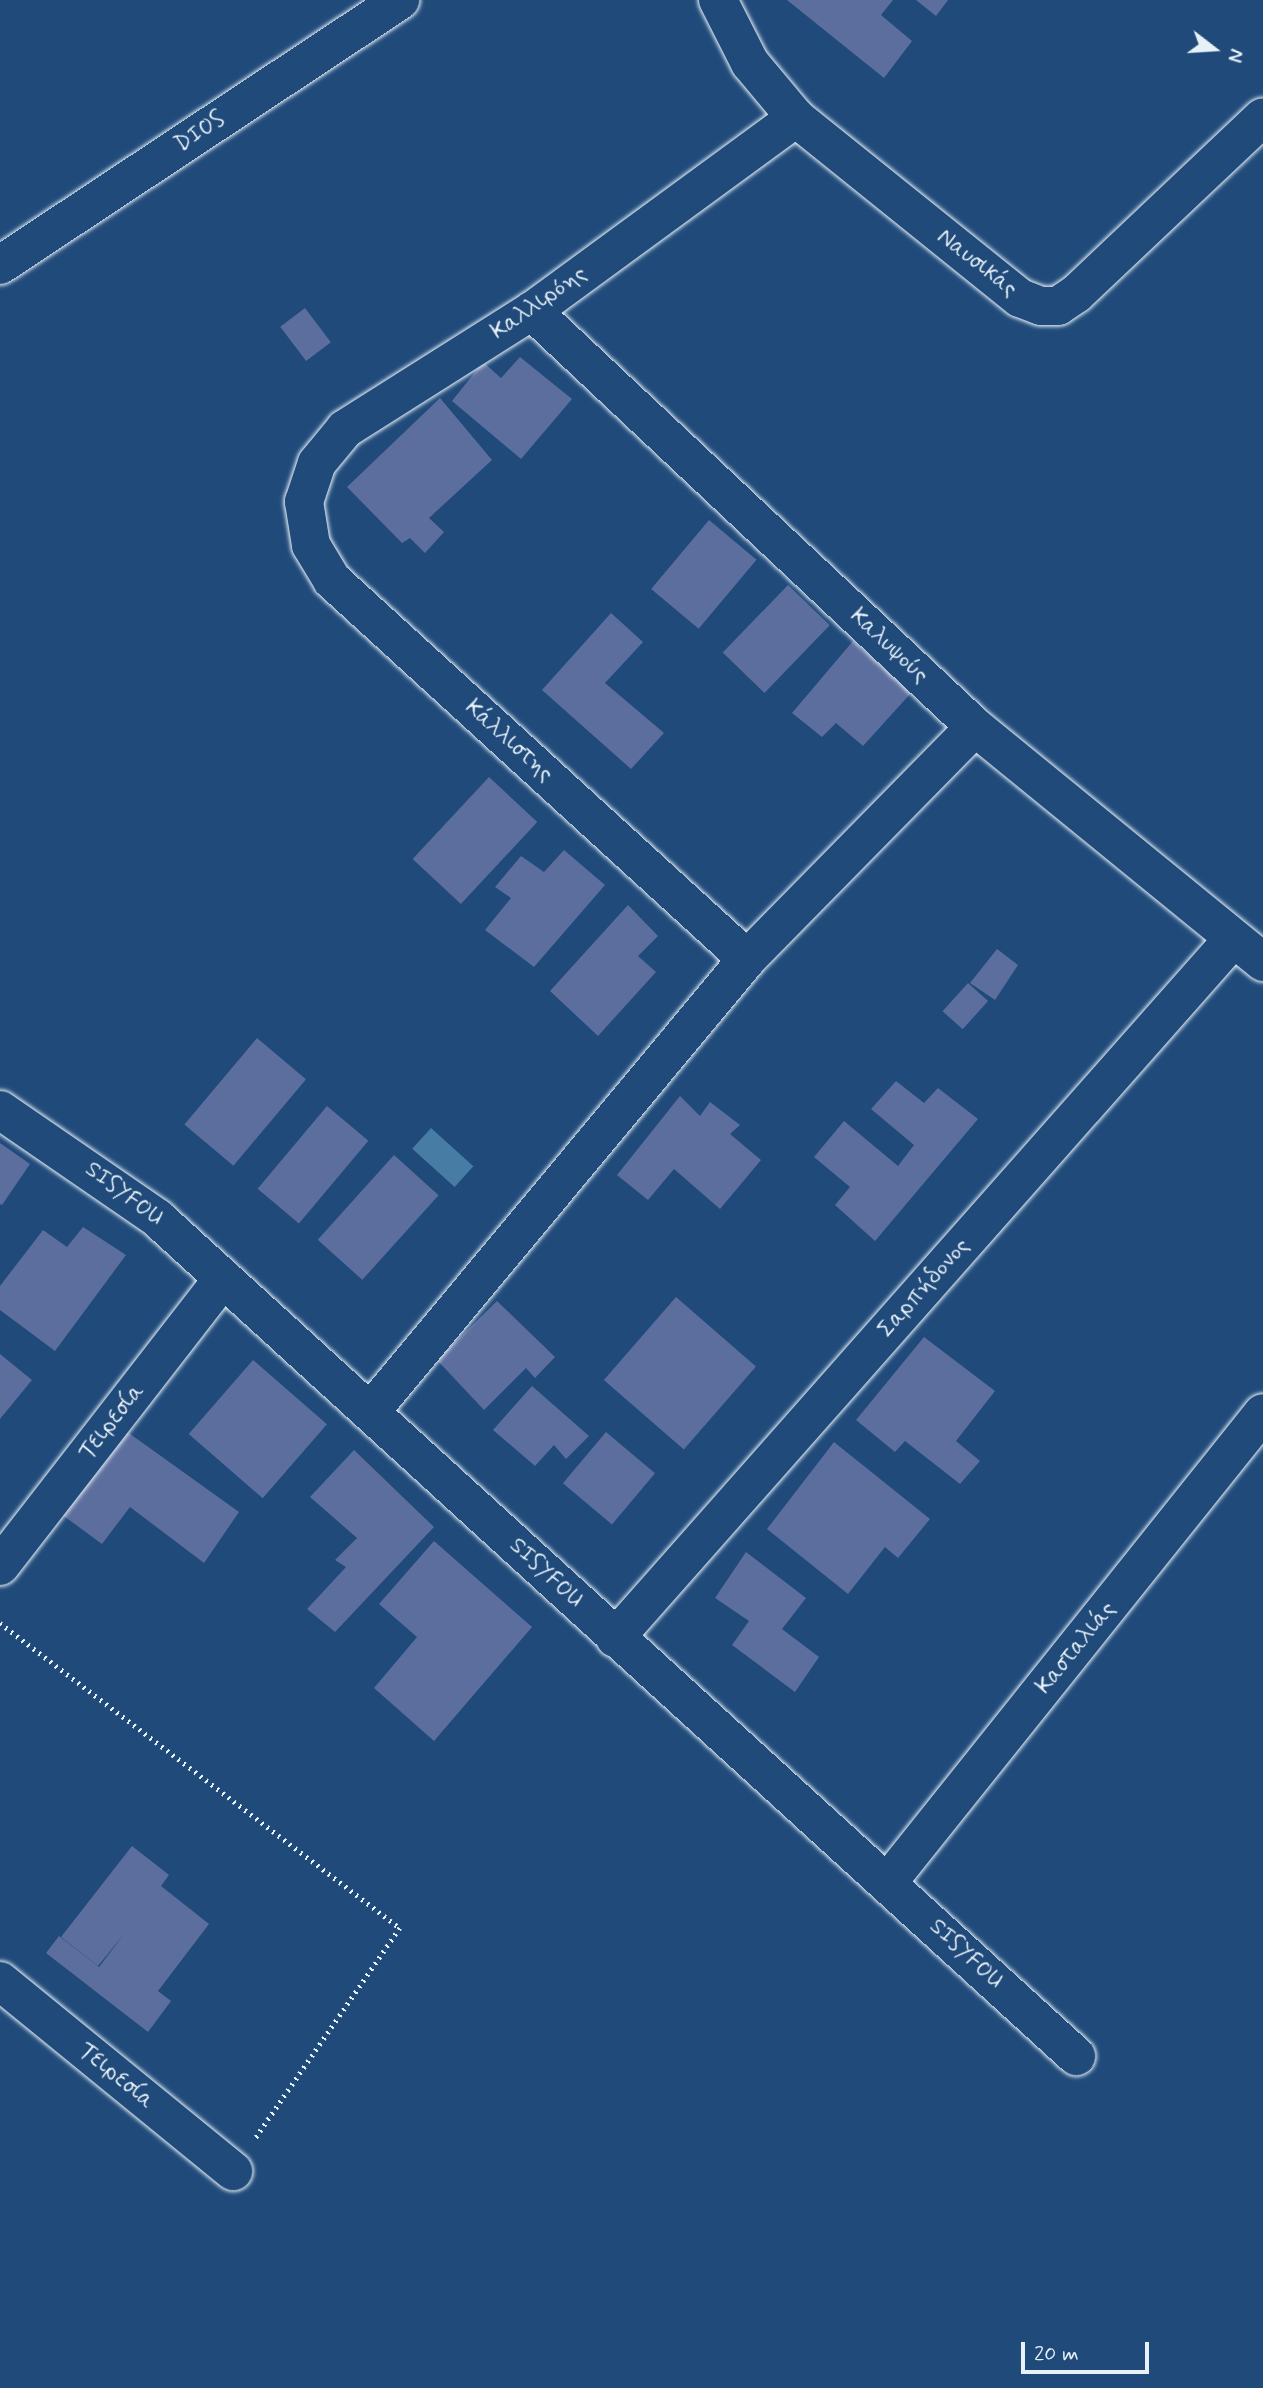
<!DOCTYPE html>
<meta charset="utf-8">
<style>
body{margin:0}
#map{position:relative;width:1263px;height:2388px;overflow:hidden;background:#1f4a7a;font-family:Mynerve,sans-serif}
div>[style]{position:absolute}
[style*='--x']{left:calc(var(--x)*1px);top:calc(var(--y)*1px);width:calc(var(--w)*1px);rotate:calc(var(--a)*1deg)}
.water>*{inset:0;background:#477da4;transform-origin:0 0}
.building>*{inset:0;background:#5c6e9e;transform-origin:0 0}
.path>*{height:4.5px;margin-top:-2.25px;transform-origin:0;background:repeating-linear-gradient(90deg,#e8f1f8 0 2px,transparent 0 7px)}
.roads{filter:drop-shadow(0 0 2px #e8f1f8) drop-shadow(0 0 2px #e8f1f8)}
.street>*{height:38px;margin:-19px;padding:0 19px;transform-origin:19px;border-radius:19px;background:#1f4a7a}
span{translate:-50% -50%;white-space:nowrap;text-align:center;line-height:1.15;-webkit-text-stroke:6px #1f4a7a;paint-order:stroke}
.street-label{font-size:23px;color:#e8f1f8}
.north{position:absolute;left:1179px;top:14px;width:70px;height:70px;-webkit-text-stroke:5px #1f4a7a;paint-order:stroke;rotate:107deg;font-size:19px;font-weight:700;line-height:28px;text-align:center;color:#e8f1f8}
.north::after{content:'';display:block;margin:auto;width:24px;height:32px;background:#e8f1f8;clip-path:polygon(50% 0,100% 100%,50% 72%,0 100%)}
.scale{position:absolute;left:1021px;top:2342px;width:128px;height:32px;box-sizing:border-box;border:4px solid #e8f1f8;border-top:0;padding-left:9px;font-size:21px;line-height:24px;white-space:nowrap;color:#e8f1f8;-webkit-text-stroke:5px #1f4a7a;paint-order:stroke}
</style>
<div id="map">
<div class="water">
<i style="left:431px;top:1128px;width:57px;height:28px;rotate:42deg"></i>
</div>
<div class="building">
<i style="clip-path:polygon(787px 0,893px 0,881px 15px,912px 41px,884px 78px)"></i>
<i style="clip-path:polygon(916px 0,948px 0,936px 16px)"></i>
<i style="left:305px;top:308px;width:43px;height:31px;rotate:53deg"></i>
<i style="clip-path:polygon(520px 357px,572px 399px,521px 459px,452px 401px,483px 362px,501px 378px)"></i>
<i style="clip-path:polygon(440px 398px,492px 460px,429px 518px,444px 532px,425px 553px,410px 538px,402px 543px,347px 487px)"></i>
<i style="left:709px;top:520px;width:62px;height:90px;rotate:40deg"></i>
<i style="left:788px;top:585px;width:58px;height:94px;rotate:44deg"></i>
<i style="clip-path:polygon(611px 613px,643px 642px,605px 683px,664px 733px,631px 769px,542px 690px)"></i>
<i style="clip-path:polygon(853px 641px,911px 693px,863px 746px,836px 723px,822px 737px,792px 713px)"></i>
<i style="left:489px;top:777px;width:66px;height:112px;rotate:43deg"></i>
<i style="clip-path:polygon(564px 850px,605px 885px,534px 967px,485px 930px,511px 898px,495px 887px,521px 856px,544px 872px)"></i>
<i style="clip-path:polygon(628px 905px,658px 936px,638px 956px,656px 972px,598px 1036px,550px 991px)"></i>
<i style="clip-path:polygon(997px 949px,1018px 965px,995px 1000px,970px 983px)"></i>
<i style="left:968px;top:983px;width:27px;height:38px;rotate:42deg"></i>
<i style="left:257px;top:1038px;width:64px;height:113px;rotate:40deg"></i>
<i style="clip-path:polygon(896px 1081px,924px 1103px,938px 1088px,978px 1119px,875px 1241px,835px 1205px,850px 1187px,814px 1157px,844px 1121px,898px 1166px,914px 1145px,871px 1109px)"></i>
<i style="clip-path:polygon(680px 1096px,700px 1116px,710px 1102px,740px 1125px,730px 1134px,761px 1160px,720px 1209px,674px 1169px,648px 1200px,617px 1175px)"></i>
<i style="left:327px;top:1106px;width:54px;height:108px;rotate:40deg"></i>
<i style="clip-path:polygon(0 1143px,30px 1164px,2px 1205px,0 1204px)"></i>
<i style="left:394px;top:1155px;width:60px;height:114px;rotate:42deg"></i>
<i style="clip-path:polygon(83px 1227px,126px 1255px,55px 1351px,0 1310px,0 1286px,43px 1230px,67px 1247px)"></i>
<i style="left:676px;top:1297px;width:106px;height:110px;rotate:41deg"></i>
<i style="clip-path:polygon(497px 1301px,555px 1357px,535px 1378px,526px 1368px,484px 1410px,437px 1360px)"></i>
<i style="clip-path:polygon(924px 1337px,995px 1391px,956px 1441px,980px 1461px,960px 1484px,905px 1441px,895px 1452px,856px 1420px)"></i>
<i style="clip-path:polygon(0 1354px,32px 1380px,0 1419px)"></i>
<i style="left:253px;top:1360px;width:98px;height:98px;rotate:41deg"></i>
<i style="clip-path:polygon(532px 1386px,589px 1436px,566px 1459px,554px 1445px,535px 1466px,493px 1430px)"></i>
<i style="clip-path:polygon(119px 1426px,239px 1512px,204px 1563px,130px 1507px,102px 1544px,57px 1511px)"></i>
<i style="left:606px;top:1432px;width:64px;height:67px;rotate:40deg"></i>
<i style="clip-path:polygon(834px 1442px,930px 1519px,898px 1558px,885px 1547px,848px 1594px,767px 1529px)"></i>
<i style="clip-path:polygon(354px 1450px,434px 1527px,335px 1632px,307px 1609px,346px 1567px,335px 1560px,357px 1538px,310px 1497px)"></i>
<i style="clip-path:polygon(434px 1541px,532px 1627px,434px 1741px,374px 1688px,417px 1637px,379px 1604px)"></i>
<i style="clip-path:polygon(746px 1552px,806px 1598px,782px 1629px,819px 1657px,795px 1692px,732px 1645px,749px 1621px,715px 1598px)"></i>
<i style="clip-path:polygon(132px 1846px,169px 1875px,161px 1886px,209px 1924px,158px 1991px,171px 2001px,148px 2032px,46px 1953px,59px 1936px,99px 1967px,124px 1934px,98px 1966px,61px 1937px)"></i>
</div>
<div class="path">
<i style="--x:0;--y:1623;--w:503;--a:37.33"></i>
<i style="--x:400;--y:1928;--w:256;--a:124.5"></i>
</div>
<div class="roads">
<div class="street">
<i style="--x:718;--y:0;--w:71;--a:63.1"></i>
<i style="--x:750;--y:63;--w:72;--a:50.1"></i>
<i style="--x:796;--y:118;--w:287;--a:38.8"></i>
<i style="--x:1020;--y:298;--w:22;--a:21"></i>
<i style="--x:1041;--y:306;--w:17;--a:0"></i>
<i style="--x:1058;--y:306;--w:22;--a:-34"></i>
<i style="--x:1076;--y:294;--w:257;--a:-43.4"></i>
<i style="--x:0;--y:265;--w:480;--a:-33.5"></i>
<i style="--x:532;--y:311;--w:608;--a:43.2"></i>
<i style="--x:975;--y:727;--w:372;--a:39.2"></i>
<i style="--x:747;--y:959;--w:562;--a:-137.6"></i>
<i style="--x:332;--y:580;--w:41;--a:-121"></i>
<i style="--x:311;--y:545;--w:44;--a:-99.2"></i>
<i style="--x:304;--y:502;--w:41;--a:-71.6"></i>
<i style="--x:317;--y:463;--w:44;--a:-50.5"></i>
<i style="--x:345;--y:429;--w:221;--a:-32.3"></i>
<i style="--x:532;--y:311;--w:327;--a:-36.2"></i>
<i style="--x:0;--y:1110;--w:191;--a:34.5"></i>
<i style="--x:157;--y:1218;--w:1244;--a:42.36"></i>
<i style="--x:371;--y:1411;--w:588;--a:-50.24"></i>
<i style="--x:747;--y:959;--w:325;--a:-45.5"></i>
<i style="--x:0;--y:1566;--w:364;--a:-52.2"></i>
<i style="--x:615;--y:1638;--w:933;--a:-48.52"></i>
<i style="--x:888;--y:1882;--w:600;--a:-51.36"></i>
<i style="--x:0;--y:1981;--w:301;--a:39.2"></i>
</div>
</div>
<div class="street-label">
<span style="left:200px;top:132px;rotate:-34deg">DIOS</span>
<span style="left:977px;top:263px;rotate:38deg">Ναυσικάς</span>
<span style="left:539px;top:303px;rotate:-35deg">Καλλιρόης</span>
<span style="left:889px;top:646px;rotate:43deg">Καλυψούς</span>
<span style="left:509px;top:741px;rotate:42deg">Κάλλιστης</span>
<span style="left:124px;top:1194px;rotate:37deg">SISYFOU</span>
<span style="left:924px;top:1288px;rotate:-48deg">Σαρπήδονος</span>
<span style="left:112px;top:1422px;rotate:-52deg">Τειρεσία</span>
<span style="left:546px;top:1573px;rotate:43deg">SISYFOU</span>
<span style="left:1076px;top:1648px;rotate:-51deg">Κασταλιάς</span>
<span style="left:966px;top:1954px;rotate:43deg">SISYFOU</span>
<span style="left:116px;top:2076px;rotate:39deg">Τειρεσία</span>
</div>
<div class="north">N</div>
<div class="scale">20 m</div>
</div>
